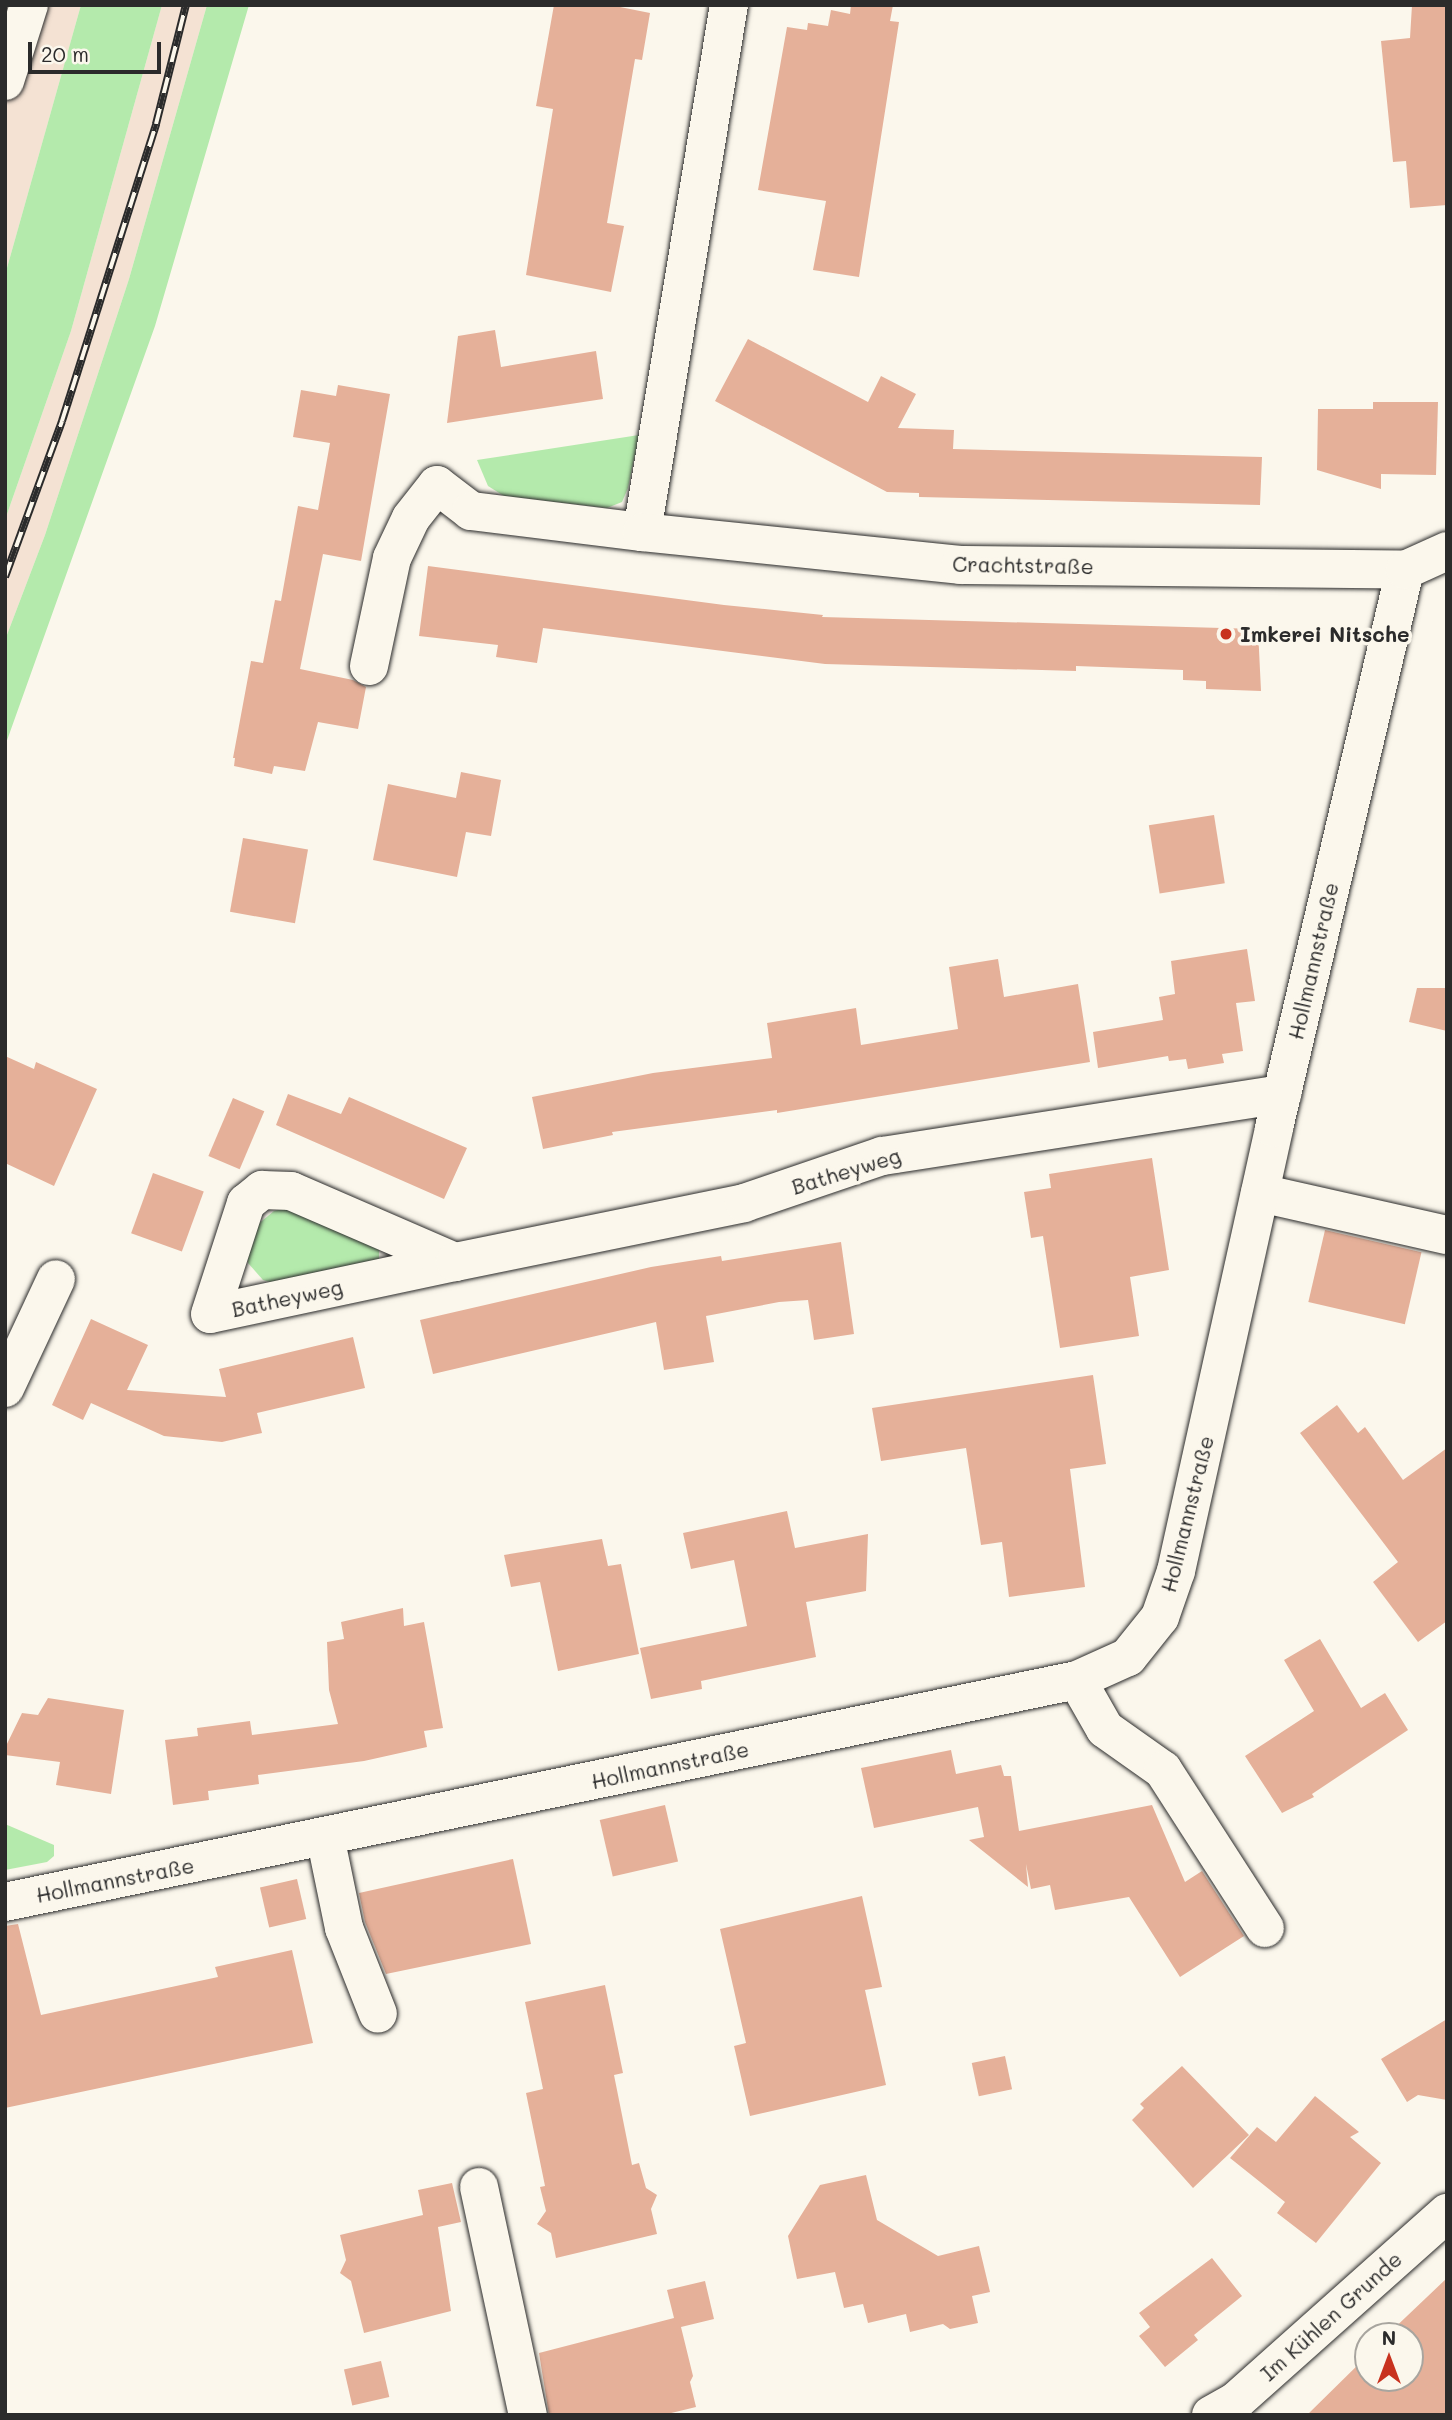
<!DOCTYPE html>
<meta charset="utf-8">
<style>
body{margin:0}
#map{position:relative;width:1452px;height:2420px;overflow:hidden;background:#fbf7ec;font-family:Mali,sans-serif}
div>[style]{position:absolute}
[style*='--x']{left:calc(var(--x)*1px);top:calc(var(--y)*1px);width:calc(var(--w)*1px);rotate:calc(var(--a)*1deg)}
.built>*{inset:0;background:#f4e2d3}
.green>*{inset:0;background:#b4eaac}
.building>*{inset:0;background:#e5b099;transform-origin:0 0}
.roads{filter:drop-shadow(0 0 2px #2b2b2b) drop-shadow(0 0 2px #2b2b2b)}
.minor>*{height:38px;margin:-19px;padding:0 19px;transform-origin:19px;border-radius:19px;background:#fbf7ec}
.rail>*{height:8px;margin-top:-4px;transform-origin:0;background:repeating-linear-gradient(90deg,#fbf7ec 0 16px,#2b2b2b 0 32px);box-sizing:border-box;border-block:2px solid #2b2b2b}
.dots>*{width:19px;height:19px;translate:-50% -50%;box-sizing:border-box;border:4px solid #fbf7ec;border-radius:50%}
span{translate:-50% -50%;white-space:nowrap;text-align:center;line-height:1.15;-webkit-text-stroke:7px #fbf7ec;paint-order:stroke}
.street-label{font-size:21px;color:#2b2b2b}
.poi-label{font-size:21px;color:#2b2b2b;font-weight:700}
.left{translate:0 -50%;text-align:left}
.frame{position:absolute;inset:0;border:7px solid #2b2b2b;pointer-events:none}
.north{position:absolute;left:1354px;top:2322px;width:70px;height:70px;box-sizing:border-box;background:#fbf7ec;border:2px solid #a8a59f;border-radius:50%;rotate:0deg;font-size:19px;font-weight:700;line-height:28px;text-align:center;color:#2b2b2b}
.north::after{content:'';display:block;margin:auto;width:24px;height:32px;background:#c8321e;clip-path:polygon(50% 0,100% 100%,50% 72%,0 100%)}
.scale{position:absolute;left:28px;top:42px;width:133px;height:32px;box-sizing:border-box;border:4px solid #2b2b2b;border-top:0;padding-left:9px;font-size:21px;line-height:24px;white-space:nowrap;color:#2b2b2b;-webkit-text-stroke:5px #fbf7ec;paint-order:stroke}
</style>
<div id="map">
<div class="built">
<i style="clip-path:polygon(5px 5px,81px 5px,5px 275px)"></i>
<i style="clip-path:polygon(162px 5px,207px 5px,129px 279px,45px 535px,5px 640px,5px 520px,71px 331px)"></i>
</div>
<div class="green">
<i style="clip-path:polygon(81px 5px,162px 5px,71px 331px,5px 520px,5px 275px)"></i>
<i style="clip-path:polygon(207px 5px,249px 5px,155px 326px,5px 746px,5px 640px,45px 535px,129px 279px)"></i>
<i style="clip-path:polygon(639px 435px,628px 488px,622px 502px,607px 508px,504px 496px,488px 486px,477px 460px)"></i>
<i style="clip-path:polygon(287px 1208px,379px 1248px,379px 1260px,277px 1284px,263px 1280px,248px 1263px,246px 1252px,257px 1225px,274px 1211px)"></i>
<i style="clip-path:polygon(5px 1824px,54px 1845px,54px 1856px,47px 1862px,5px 1870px)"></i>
</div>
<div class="building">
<i style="clip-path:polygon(554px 5px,610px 5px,650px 13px,642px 60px,635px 59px,607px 223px,624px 226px,611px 292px,526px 275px,553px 109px,536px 106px)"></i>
<i style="clip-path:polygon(851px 5px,893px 5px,890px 21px,899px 22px,859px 277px,813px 270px,826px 201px,758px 190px,787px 27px,807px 30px,808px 23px,828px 26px,831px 10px,850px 14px)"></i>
<i style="clip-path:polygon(1412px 5px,1447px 5px,1447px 205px,1410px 208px,1406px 161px,1393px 162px,1381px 41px,1410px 38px)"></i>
<i style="clip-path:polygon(495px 330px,501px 367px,596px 351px,603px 399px,447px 423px,458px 336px)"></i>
<i style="clip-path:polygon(748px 339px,868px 402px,881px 376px,916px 394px,898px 428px,954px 430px,953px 449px,1262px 457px,1260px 505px,919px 497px,919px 493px,887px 492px,715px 401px)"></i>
<i style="clip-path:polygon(338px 385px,390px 394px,361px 561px,323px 554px,300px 669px,353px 680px,366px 687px,358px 729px,318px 722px,305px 771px,274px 766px,272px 774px,234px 766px,235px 758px,233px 758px,251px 661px,263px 663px,275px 600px,281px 601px,298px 506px,318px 510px,330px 443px,293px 437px,301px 390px,336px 396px)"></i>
<i style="clip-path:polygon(1373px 402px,1438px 402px,1436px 475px,1381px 474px,1381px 489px,1317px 470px,1318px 409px,1373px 409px)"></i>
<i style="clip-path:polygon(428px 566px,724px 605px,823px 615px,822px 617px,1258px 629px,1261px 691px,1206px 689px,1206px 681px,1183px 680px,1183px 670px,1076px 666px,1076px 671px,825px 664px,543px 628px,537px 663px,496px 657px,498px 645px,419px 636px)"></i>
<i style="clip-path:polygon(461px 772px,501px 780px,491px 836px,466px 832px,457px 877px,373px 860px,388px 784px,456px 798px)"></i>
<i style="left:1214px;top:815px;width:69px;height:66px;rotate:81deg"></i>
<i style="left:243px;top:838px;width:66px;height:75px;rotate:10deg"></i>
<i style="clip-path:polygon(1247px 949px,1255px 1001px,1236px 1003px,1243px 1051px,1222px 1054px,1224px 1063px,1188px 1069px,1186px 1059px,1169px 1061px,1168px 1056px,1098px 1068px,1093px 1032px,1163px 1020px,1159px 997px,1175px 994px,1171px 961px)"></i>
<i style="clip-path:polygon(998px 959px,1004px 997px,1078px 984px,1090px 1062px,777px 1113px,777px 1110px,612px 1132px,613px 1135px,543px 1149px,532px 1097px,653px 1073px,772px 1058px,767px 1023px,856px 1008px,861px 1045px,958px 1029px,949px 967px)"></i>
<i style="clip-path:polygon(1417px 988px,1447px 988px,1447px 1031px,1409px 1022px)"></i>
<i style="clip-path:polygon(5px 1056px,34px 1069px,36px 1062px,97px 1089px,54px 1186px,5px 1163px)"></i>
<i style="clip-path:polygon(288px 1094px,341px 1114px,349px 1097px,467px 1148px,444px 1199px,276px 1125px)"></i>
<i style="left:233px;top:1098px;width:34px;height:63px;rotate:23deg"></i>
<i style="clip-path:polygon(1152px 1158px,1169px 1270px,1130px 1277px,1139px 1336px,1060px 1348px,1043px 1236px,1031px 1238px,1024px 1192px,1051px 1188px,1049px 1174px)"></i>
<i style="left:153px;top:1173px;width:54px;height:64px;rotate:20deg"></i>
<i style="left:1325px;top:1230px;width:99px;height:74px;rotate:13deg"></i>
<i style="clip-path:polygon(841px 1242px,854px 1334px,814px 1340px,808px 1300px,779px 1302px,706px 1316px,714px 1362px,664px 1370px,656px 1322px,433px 1374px,420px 1320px,651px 1267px,721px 1256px,722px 1261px)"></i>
<i style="clip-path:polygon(91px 1319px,148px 1345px,127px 1390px,226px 1397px,219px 1369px,353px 1337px,365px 1388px,257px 1413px,262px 1433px,222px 1442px,164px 1436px,91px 1403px,83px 1420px,52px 1405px)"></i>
<i style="clip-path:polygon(1093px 1375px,1106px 1464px,1070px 1469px,1085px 1587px,1009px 1597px,1002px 1542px,981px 1545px,966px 1448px,881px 1461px,872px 1408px)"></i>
<i style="clip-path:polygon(1337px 1405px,1358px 1433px,1365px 1427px,1403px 1480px,1447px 1448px,1447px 1621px,1418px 1642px,1373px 1582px,1398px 1562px,1300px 1433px)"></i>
<i style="clip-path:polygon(787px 1511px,795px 1548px,868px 1534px,866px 1591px,806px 1602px,816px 1657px,701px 1681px,702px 1689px,651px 1699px,640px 1648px,747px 1626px,734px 1560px,691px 1569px,683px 1533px)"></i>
<i style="clip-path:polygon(602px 1539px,608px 1566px,621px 1564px,639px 1654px,558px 1671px,540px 1582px,511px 1587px,504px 1555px)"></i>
<i style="clip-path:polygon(403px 1608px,404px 1626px,424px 1622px,443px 1728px,424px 1731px,427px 1747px,364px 1761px,258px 1775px,259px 1784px,208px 1791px,209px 1800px,173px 1805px,165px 1740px,198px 1736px,197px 1728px,250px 1721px,252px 1735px,338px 1724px,329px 1690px,327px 1642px,344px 1639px,341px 1622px)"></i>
<i style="clip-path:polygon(1320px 1639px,1361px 1708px,1385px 1693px,1408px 1730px,1312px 1794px,1314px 1797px,1282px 1813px,1245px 1756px,1314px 1711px,1284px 1660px)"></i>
<i style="clip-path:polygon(48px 1698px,124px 1710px,111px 1794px,56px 1785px,60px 1762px,5px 1755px,5px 1748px,22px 1713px,38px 1715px)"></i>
<i style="clip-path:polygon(951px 1750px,956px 1774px,1001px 1765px,1004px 1776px,1011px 1776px,1019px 1831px,1152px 1805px,1185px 1882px,1202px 1871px,1244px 1936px,1180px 1977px,1129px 1897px,1055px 1910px,1050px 1885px,1031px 1889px,1026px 1864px,1028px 1887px,969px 1840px,984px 1837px,978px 1807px,874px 1828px,861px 1768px)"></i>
<i style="left:665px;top:1805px;width:58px;height:67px;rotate:77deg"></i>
<i style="clip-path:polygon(513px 1859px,531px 1944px,386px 1974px,365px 1922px,359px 1893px)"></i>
<i style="left:297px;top:1879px;width:41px;height:38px;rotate:77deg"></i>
<i style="clip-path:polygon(862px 1896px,882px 1987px,865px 1990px,886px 2085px,750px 2116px,734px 2046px,746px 2043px,720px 1929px)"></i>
<i style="clip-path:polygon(18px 1924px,41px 2015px,218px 1977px,215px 1967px,292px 1950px,313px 2043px,5px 2108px,5px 1926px)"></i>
<i style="clip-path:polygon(605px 1985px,623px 2073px,614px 2075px,632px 2165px,639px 2163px,646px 2188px,657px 2195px,651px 2209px,657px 2234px,556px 2258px,551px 2233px,537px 2224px,546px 2211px,540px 2187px,545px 2186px,526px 2093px,543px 2089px,525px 2002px)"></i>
<i style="clip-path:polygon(1447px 2019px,1447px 2100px,1418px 2095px,1407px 2102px,1381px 2059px)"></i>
<i style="left:1005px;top:2056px;width:34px;height:34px;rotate:78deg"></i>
<i style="clip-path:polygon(1182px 2066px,1249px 2135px,1193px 2188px,1132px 2120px,1144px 2108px,1140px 2104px)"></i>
<i style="clip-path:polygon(1315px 2096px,1359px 2132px,1350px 2137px,1381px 2163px,1316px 2243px,1277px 2213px,1285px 2202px,1230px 2158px,1257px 2127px,1276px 2142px)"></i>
<i style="clip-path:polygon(866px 2175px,877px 2220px,938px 2256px,979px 2246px,990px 2292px,972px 2296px,978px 2323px,950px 2329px,943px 2324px,910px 2332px,906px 2314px,868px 2323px,863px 2304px,844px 2308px,835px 2272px,797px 2279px,788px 2236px,820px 2185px)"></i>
<i style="clip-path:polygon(452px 2183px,461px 2222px,438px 2227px,451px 2311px,364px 2333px,351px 2281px,340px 2273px,346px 2260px,340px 2235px,423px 2215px,418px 2190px)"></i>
<i style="clip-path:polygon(1212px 2258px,1242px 2296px,1194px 2335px,1198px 2340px,1165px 2367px,1139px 2336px,1150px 2327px,1139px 2313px)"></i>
<i style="clip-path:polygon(1447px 2278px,1447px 2415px,1307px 2415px,1368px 2355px,1368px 2378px,1410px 2378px,1410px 2336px,1386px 2336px)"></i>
<i style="clip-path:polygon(705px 2281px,714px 2319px,681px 2327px,693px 2376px,690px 2382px,696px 2407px,663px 2415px,549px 2415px,539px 2353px,674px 2318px,667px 2290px)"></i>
<i style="left:381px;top:2361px;width:37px;height:38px;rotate:77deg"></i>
</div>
<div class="roads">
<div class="minor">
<i style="--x:5;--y:81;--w:80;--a:-72.5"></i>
<i style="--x:642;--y:532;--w:534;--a:-80.63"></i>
<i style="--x:369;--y:666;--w:110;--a:-78"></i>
<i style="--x:392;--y:558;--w:44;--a:-64.6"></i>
<i style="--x:411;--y:518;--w:42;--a:-51.8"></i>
<i style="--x:437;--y:485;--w:43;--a:37.4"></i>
<i style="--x:471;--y:511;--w:172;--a:7"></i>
<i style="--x:642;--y:532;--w:320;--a:5.9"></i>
<i style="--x:960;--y:565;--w:445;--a:0.6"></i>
<i style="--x:1260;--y:1193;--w:192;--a:12.7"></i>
<i style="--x:455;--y:1262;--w:250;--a:168"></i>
<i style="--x:210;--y:1314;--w:117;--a:-72"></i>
<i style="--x:246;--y:1203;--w:21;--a:-39"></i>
<i style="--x:262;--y:1190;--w:29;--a:2"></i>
<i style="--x:291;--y:1191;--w:179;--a:23.4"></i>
<i style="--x:455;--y:1262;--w:295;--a:-11.5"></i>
<i style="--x:744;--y:1203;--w:146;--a:-18.8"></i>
<i style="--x:882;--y:1156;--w:405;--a:-8.8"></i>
<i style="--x:5;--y:1388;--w:120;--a:-64.9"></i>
<i style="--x:1077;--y:1680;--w:56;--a:60.3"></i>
<i style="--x:1105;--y:1729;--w:71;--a:35.3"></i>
<i style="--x:1163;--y:1770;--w:188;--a:57.2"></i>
<i style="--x:325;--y:1836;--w:94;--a:78.3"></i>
<i style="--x:344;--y:1928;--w:92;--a:68.4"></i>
<i style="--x:5;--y:1902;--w:1095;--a:-11.7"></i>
<i style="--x:1077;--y:1680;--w:56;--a:-24.3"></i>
<i style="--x:1128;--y:1657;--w:51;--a:-51.3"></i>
<i style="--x:1160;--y:1617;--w:49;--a:-70.8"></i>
<i style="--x:1176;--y:1571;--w:454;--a:-77.5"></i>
<i style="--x:1274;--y:1128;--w:573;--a:-76.79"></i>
<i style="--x:1405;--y:570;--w:46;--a:-24.3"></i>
<i style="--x:479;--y:2187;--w:233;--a:77.9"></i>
<i style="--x:1211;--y:2415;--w:29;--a:-29"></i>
<i style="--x:1236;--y:2401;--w:283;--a:-41.7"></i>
</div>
</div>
<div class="rail">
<i style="--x:5;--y:577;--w:166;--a:-69.9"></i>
<i style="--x:62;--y:421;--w:312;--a:-72.4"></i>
<i style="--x:156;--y:124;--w:123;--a:-75.9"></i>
</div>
<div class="dots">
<i style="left:1226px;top:634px;background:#c8321e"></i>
</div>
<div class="street-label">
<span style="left:1023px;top:565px;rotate:1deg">Crachtstraße</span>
<span style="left:1313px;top:961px;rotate:-77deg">Hollmannstraße</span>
<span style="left:846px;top:1171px;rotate:-17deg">Batheyweg</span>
<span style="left:287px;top:1298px;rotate:-12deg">Batheyweg</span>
<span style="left:1187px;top:1514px;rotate:-76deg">Hollmannstraße</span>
<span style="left:670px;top:1765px;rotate:-12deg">Hollmannstraße</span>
<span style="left:115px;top:1880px;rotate:-11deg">Hollmannstraße</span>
<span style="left:1331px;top:2316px;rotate:-42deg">Im Kühlen Grunde</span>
</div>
<div class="poi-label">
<span class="left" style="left:1240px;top:634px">Imkerei Nitsche</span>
</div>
<div class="frame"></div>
<div class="north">N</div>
<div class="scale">20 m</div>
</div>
